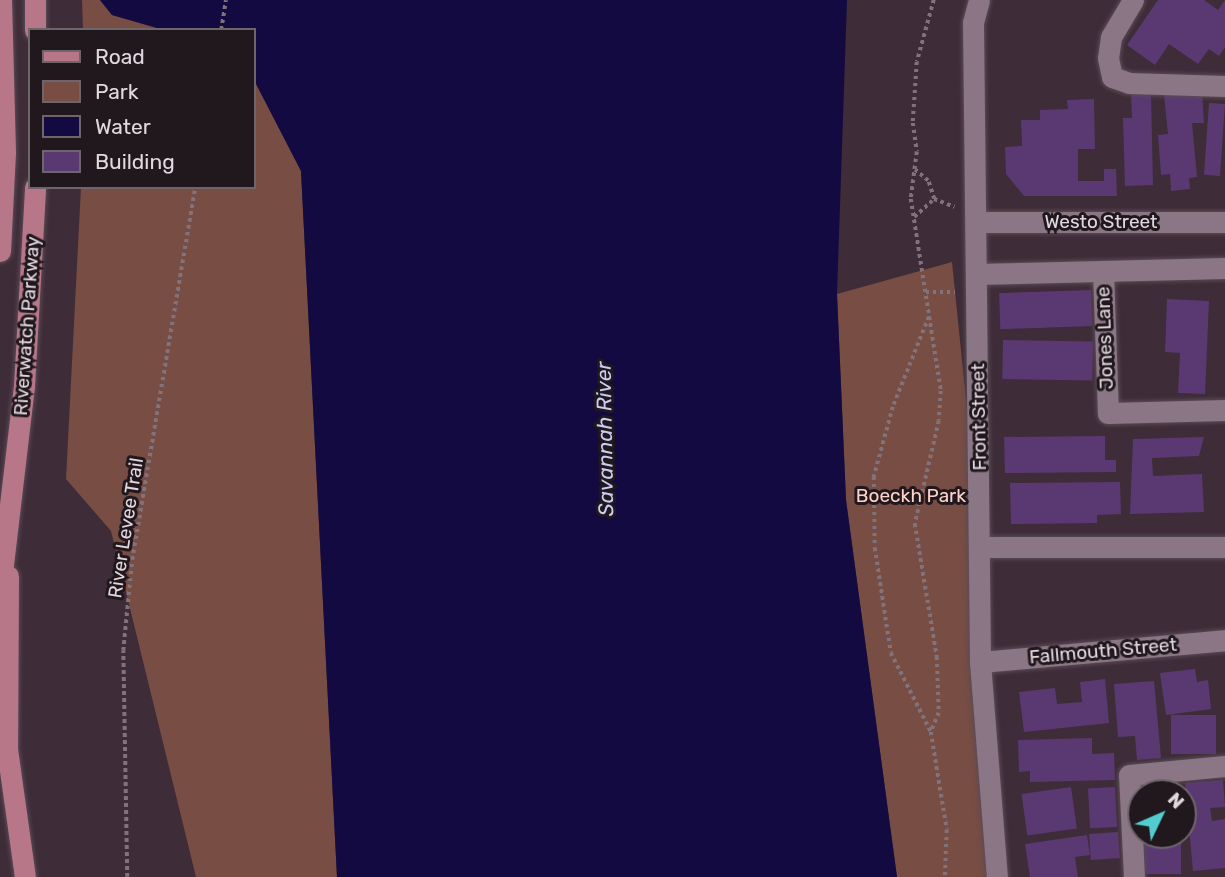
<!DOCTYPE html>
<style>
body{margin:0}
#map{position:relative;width:1225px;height:877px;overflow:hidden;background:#3e2c38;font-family:Rubik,sans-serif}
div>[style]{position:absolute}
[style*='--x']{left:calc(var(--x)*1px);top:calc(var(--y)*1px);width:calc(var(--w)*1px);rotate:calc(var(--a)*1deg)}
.green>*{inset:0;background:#774d44}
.water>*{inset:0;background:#130a41}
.building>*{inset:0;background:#5a3972;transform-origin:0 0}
.path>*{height:3.5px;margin-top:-1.75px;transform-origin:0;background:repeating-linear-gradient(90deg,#81727c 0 3.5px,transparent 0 7px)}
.roads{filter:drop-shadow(0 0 2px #5a4b56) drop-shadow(0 0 2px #5a4b56)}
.minor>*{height:21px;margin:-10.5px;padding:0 10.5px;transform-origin:10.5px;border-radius:10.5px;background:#8a7684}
.major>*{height:21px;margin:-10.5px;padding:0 10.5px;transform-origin:10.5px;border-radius:10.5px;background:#b87789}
span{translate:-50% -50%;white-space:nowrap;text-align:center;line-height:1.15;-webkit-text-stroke:6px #20181d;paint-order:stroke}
.street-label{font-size:19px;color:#e4d8e0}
.park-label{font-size:19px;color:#fed2c8}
.water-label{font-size:21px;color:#cacef2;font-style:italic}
.legend{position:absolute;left:28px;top:28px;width:228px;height:161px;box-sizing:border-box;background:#20181d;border:2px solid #6e656b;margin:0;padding:9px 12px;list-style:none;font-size:21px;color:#e4d8e0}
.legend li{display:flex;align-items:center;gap:14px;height:35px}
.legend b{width:35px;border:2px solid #6e656b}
.north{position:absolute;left:1127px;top:779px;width:70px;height:70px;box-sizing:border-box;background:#20181d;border:2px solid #6e656b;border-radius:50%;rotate:46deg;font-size:19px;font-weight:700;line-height:28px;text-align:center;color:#e4d8e0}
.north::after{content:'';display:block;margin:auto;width:24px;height:32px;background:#52cdcf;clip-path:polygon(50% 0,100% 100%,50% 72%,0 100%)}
</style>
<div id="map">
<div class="green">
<i style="clip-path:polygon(82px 0,100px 0,112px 15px,164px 30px,83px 30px)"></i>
<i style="clip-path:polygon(254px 80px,301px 171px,337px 877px,196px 877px,111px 531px,66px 479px,81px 187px,254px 187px)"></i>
<i style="clip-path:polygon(952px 262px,981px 547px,997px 877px,897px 877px,846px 500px,837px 294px)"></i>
</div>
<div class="water">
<i style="clip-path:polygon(100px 0,847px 0,837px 294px,846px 500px,897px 877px,337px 877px,301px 171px,254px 80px,254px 30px,164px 30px,112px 15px)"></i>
</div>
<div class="building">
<i style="clip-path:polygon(1158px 0,1204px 0,1218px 10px,1225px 0,1225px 47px,1219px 56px,1209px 49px,1198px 64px,1169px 44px,1155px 65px,1127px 45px)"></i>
<i style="clip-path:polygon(1202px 92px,1204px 123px,1192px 123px,1197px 177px,1189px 178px,1190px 189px,1171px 191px,1170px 174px,1161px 175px,1158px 135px,1168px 134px,1164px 95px)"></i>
<i style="clip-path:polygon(1131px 94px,1151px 94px,1153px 185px,1125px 186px,1123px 118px,1132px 118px)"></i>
<i style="clip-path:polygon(1094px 99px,1095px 149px,1078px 149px,1078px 181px,1104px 181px,1104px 169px,1116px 169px,1117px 196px,1024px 196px,1006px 174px,1005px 147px,1022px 146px,1021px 120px,1040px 120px,1040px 110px,1068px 109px,1067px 100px)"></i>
<i style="left:1209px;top:103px;width:16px;height:72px;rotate:4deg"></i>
<i style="left:1091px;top:290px;width:36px;height:92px;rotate:88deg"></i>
<i style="clip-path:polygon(1167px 299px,1209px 301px,1205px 394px,1178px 393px,1180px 353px,1165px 352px)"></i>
<i style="left:1003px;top:340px;width:90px;height:39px;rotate:1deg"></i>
<i style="clip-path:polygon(1105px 436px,1105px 460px,1116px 460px,1116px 472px,1005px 473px,1004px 437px)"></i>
<i style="clip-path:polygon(1204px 437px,1199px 456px,1152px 458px,1153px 476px,1202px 474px,1204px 512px,1130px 514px,1133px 439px)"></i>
<i style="clip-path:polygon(1120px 482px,1121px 514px,1097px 515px,1097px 523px,1011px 524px,1010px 483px)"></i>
<i style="clip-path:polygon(1195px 669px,1197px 682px,1208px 680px,1211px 709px,1166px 715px,1160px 673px)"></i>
<i style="clip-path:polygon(1105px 679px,1109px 723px,1024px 732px,1019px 692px,1055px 688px,1057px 704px,1082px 702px,1080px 682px)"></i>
<i style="clip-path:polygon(1154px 681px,1161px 758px,1137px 760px,1135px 736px,1118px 737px,1114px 684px)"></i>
<i style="left:1216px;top:715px;width:39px;height:45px;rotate:90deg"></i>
<i style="clip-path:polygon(1092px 738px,1092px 754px,1114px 753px,1115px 780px,1030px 782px,1030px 771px,1019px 772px,1018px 740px)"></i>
<i style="clip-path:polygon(1223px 780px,1225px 807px,1210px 808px,1212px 821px,1225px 819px,1225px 868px,1193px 871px,1185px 783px)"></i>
<i style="left:1071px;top:787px;width:42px;height:50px;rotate:82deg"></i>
<i style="left:1115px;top:787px;width:40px;height:27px;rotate:87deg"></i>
<i style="left:1118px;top:832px;width:26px;height:29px;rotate:86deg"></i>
<i style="clip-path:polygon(1087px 835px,1090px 855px,1075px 857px,1078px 877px,1030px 877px,1025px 844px)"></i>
<i style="left:1143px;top:835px;width:38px;height:39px"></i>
</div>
<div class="path">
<i style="--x:934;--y:0;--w:64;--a:105.3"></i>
<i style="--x:917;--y:62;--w:61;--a:93.8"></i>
<i style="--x:913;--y:123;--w:29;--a:82"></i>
<i style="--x:917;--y:152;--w:47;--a:97.3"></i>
<i style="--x:911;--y:199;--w:194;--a:81.1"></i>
<i style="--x:941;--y:391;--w:30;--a:94"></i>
<i style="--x:939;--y:421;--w:106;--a:103.1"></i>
<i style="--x:915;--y:524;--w:135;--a:80.6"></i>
<i style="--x:937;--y:657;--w:56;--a:88"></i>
<i style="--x:939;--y:713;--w:21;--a:113"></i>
<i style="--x:931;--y:732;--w:99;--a:80.7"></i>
<i style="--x:947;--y:830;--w:47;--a:92.4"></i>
<i style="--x:221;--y:30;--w:30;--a:-81"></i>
<i style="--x:934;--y:199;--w:22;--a:21"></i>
<i style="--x:914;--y:217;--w:27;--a:-42"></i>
<i style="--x:934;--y:199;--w:19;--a:-108"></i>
<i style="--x:928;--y:181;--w:17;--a:-140"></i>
<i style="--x:926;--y:292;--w:29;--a:0"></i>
<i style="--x:929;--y:317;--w:97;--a:111.8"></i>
<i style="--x:893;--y:407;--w:73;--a:105.2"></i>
<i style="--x:874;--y:477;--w:71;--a:89.2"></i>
<i style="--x:875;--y:548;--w:106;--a:81.3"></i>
<i style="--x:891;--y:653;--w:89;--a:63.1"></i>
<i style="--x:127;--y:877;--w:226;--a:-91"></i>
<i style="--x:123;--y:651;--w:91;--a:-84.4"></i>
<i style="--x:132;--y:560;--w:378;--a:-80.4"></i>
</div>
<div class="roads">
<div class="minor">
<i style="--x:979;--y:0;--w:24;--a:105"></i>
<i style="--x:973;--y:23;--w:639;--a:89.37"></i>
<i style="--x:980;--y:662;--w:216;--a:85.5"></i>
<i style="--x:1133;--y:0;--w:43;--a:120.7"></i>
<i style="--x:1111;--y:37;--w:21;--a:98"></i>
<i style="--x:1108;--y:58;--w:19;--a:78"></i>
<i style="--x:1112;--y:77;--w:18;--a:19"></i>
<i style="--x:1129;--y:83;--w:96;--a:1.8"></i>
<i style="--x:976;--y:222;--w:249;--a:0"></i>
<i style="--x:1103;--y:271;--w:142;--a:88"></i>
<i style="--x:1108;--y:413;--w:117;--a:-1.5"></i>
<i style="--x:977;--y:274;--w:248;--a:-1.4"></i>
<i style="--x:981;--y:547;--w:244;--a:0"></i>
<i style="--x:980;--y:662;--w:246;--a:-5.1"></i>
<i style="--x:1134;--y:877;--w:102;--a:-92.8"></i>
<i style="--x:1129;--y:775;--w:96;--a:-5.4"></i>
</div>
<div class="major">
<i style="--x:35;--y:0;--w:30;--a:90"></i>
<i style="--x:0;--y:251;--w:99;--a:-87.1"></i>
<i style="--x:5;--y:152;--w:152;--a:-91.5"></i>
<i style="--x:8;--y:576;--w:173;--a:90.3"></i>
<i style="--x:7;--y:749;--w:129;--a:82"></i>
<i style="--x:0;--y:590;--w:205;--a:-83.3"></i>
<i style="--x:24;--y:386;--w:199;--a:-86.8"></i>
</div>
</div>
<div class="street-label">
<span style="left:1101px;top:222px">Westo Street</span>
<span style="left:27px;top:326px;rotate:-86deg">Riverwatch Parkway</span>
<span style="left:1105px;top:338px;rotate:-92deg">Jones Lane</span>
<span style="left:979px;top:417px;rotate:-91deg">Front Street</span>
<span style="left:126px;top:528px;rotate:-81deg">River Levee Trail</span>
<span style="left:1103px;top:651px;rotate:-5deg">Fallmouth Street</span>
</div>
<div class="park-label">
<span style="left:911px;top:496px">Boeckh Park</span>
</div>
<div class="water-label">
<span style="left:605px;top:439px;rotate:-91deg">Savannah River</span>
</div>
<ul class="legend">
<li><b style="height:9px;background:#b87789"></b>Road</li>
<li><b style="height:19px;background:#774d44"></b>Park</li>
<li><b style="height:19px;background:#130a41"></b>Water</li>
<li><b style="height:19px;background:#5a3972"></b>Building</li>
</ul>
<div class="north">N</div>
</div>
